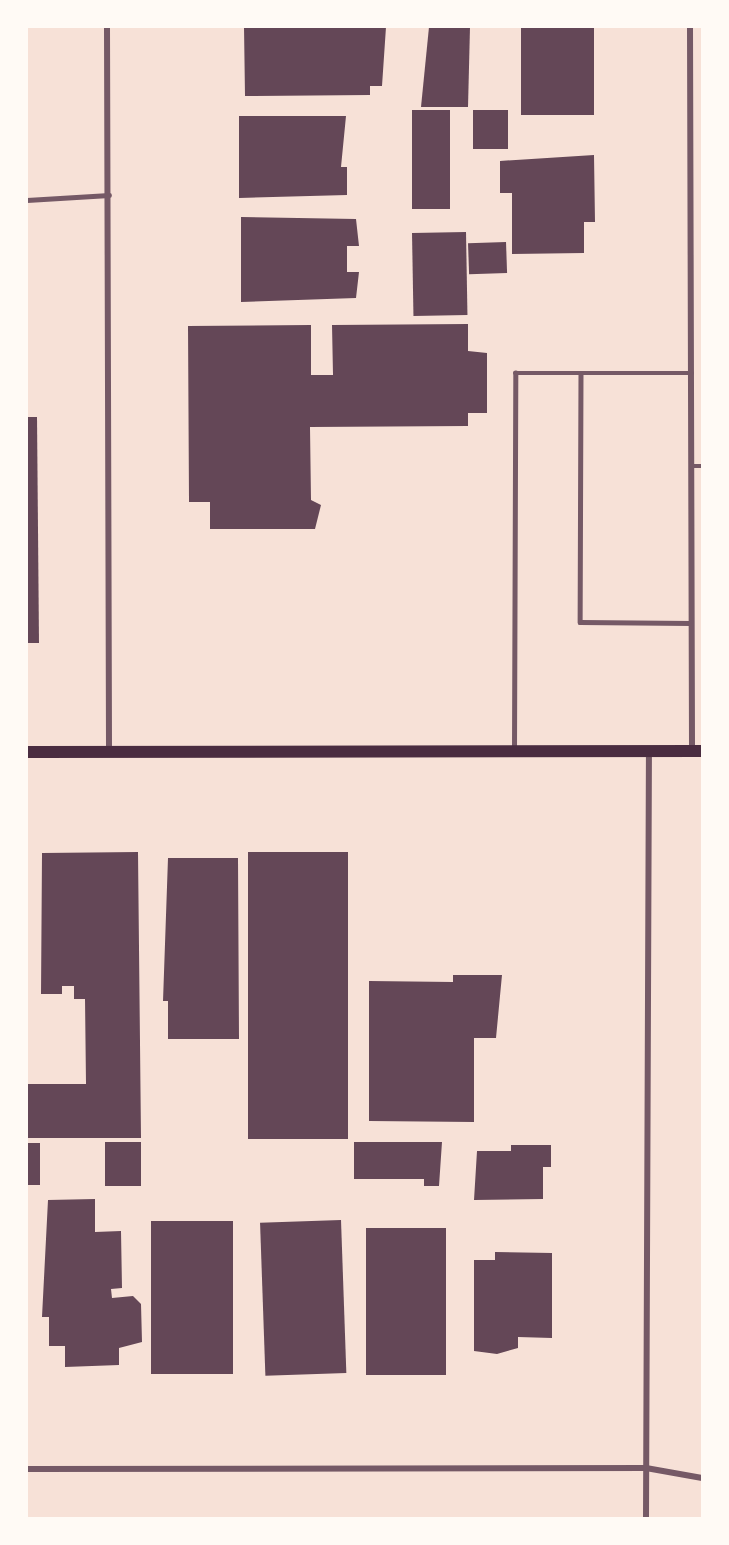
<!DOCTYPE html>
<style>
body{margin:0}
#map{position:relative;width:729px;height:1545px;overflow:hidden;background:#f7e1d7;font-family:"Public Sans",sans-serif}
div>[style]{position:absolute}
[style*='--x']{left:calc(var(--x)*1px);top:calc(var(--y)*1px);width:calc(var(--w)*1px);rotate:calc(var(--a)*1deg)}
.building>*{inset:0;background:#644757;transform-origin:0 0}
.service>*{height:4.5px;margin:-2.25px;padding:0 2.25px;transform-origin:2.25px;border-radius:2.25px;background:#755966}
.minor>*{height:6px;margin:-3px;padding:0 3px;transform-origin:3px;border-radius:3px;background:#755966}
.secondary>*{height:12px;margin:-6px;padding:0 6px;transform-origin:6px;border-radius:6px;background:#4a2c40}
span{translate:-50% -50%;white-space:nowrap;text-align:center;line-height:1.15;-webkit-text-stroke:6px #fffaf5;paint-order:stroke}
.frame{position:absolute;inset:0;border:28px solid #fffaf5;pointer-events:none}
</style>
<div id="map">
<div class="building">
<i style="clip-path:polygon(244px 27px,386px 27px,382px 86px,370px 86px,370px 95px,245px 96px)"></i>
<i style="clip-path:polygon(429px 27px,470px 27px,468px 107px,421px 107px)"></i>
<i style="left:594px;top:28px;width:87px;height:73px;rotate:90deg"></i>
<i style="left:412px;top:110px;width:38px;height:99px"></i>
<i style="left:473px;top:110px;width:35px;height:39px"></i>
<i style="clip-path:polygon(239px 116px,346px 116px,341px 167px,347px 167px,347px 195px,239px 198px)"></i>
<i style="clip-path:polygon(594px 155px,595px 222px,584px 222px,584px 253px,512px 254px,512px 193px,500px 193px,500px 161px)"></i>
<i style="clip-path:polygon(241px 217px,356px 219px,359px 246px,347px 246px,347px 272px,359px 272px,356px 298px,241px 302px)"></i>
<i style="left:466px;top:232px;width:83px;height:54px;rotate:89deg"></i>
<i style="left:506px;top:242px;width:31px;height:38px;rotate:88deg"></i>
<i style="clip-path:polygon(468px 324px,468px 351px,487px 353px,487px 413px,468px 413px,468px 426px,310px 427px,311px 500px,321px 505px,315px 529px,210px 529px,210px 502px,189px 502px,188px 326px,311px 325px,311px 375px,333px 375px,332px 325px)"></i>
<i style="clip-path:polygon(27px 417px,37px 417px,39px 643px,27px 643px)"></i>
<i style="clip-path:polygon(138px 852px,141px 1138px,27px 1138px,27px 1084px,86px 1084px,85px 999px,74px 999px,74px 986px,62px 986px,62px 994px,41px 994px,42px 853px)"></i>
<i style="left:248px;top:852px;width:100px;height:287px"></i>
<i style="clip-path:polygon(168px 858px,238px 858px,239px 1039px,168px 1039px,168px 1001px,163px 1001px)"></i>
<i style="clip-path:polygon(453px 975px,502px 975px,496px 1038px,474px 1038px,474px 1122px,369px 1121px,369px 981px,453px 982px)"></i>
<i style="left:105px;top:1142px;width:36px;height:44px"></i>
<i style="clip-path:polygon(354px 1142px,442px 1142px,439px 1186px,424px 1186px,424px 1179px,354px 1179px)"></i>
<i style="left:27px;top:1143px;width:13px;height:42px"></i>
<i style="clip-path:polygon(511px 1145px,551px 1145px,551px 1167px,543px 1167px,543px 1199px,474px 1200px,477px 1151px,511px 1151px)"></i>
<i style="clip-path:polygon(95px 1199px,95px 1232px,121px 1231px,122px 1288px,111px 1289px,112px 1298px,133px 1296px,141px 1304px,142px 1342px,119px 1348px,119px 1365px,65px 1367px,65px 1346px,49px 1346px,49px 1317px,42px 1317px,48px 1200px)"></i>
<i style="left:341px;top:1220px;width:153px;height:81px;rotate:88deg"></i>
<i style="left:151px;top:1221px;width:82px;height:153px"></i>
<i style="left:366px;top:1228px;width:80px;height:147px"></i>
<i style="clip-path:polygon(495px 1252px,552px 1253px,552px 1338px,518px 1337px,518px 1348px,497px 1354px,474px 1351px,474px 1260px,495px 1260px)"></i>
</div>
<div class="service">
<i style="--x:27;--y:200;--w:82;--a:-3.5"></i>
<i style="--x:581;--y:373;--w:249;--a:90.2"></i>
<i style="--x:580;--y:622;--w:111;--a:0.5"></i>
<i style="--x:691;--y:466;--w:11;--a:0"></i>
<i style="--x:514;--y:751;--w:378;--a:-89.8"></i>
<i style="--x:515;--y:373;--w:177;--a:0"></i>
</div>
<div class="minor">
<i style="--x:107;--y:27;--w:725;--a:89.84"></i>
<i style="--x:690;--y:27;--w:724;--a:89.84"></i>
<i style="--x:27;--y:1469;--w:619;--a:-0.09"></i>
<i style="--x:646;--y:1468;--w:57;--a:10.1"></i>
<i style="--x:646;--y:1518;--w:767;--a:-89.78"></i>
</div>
<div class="secondary">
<i style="--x:27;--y:752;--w:675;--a:-0.08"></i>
</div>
<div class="frame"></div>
</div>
